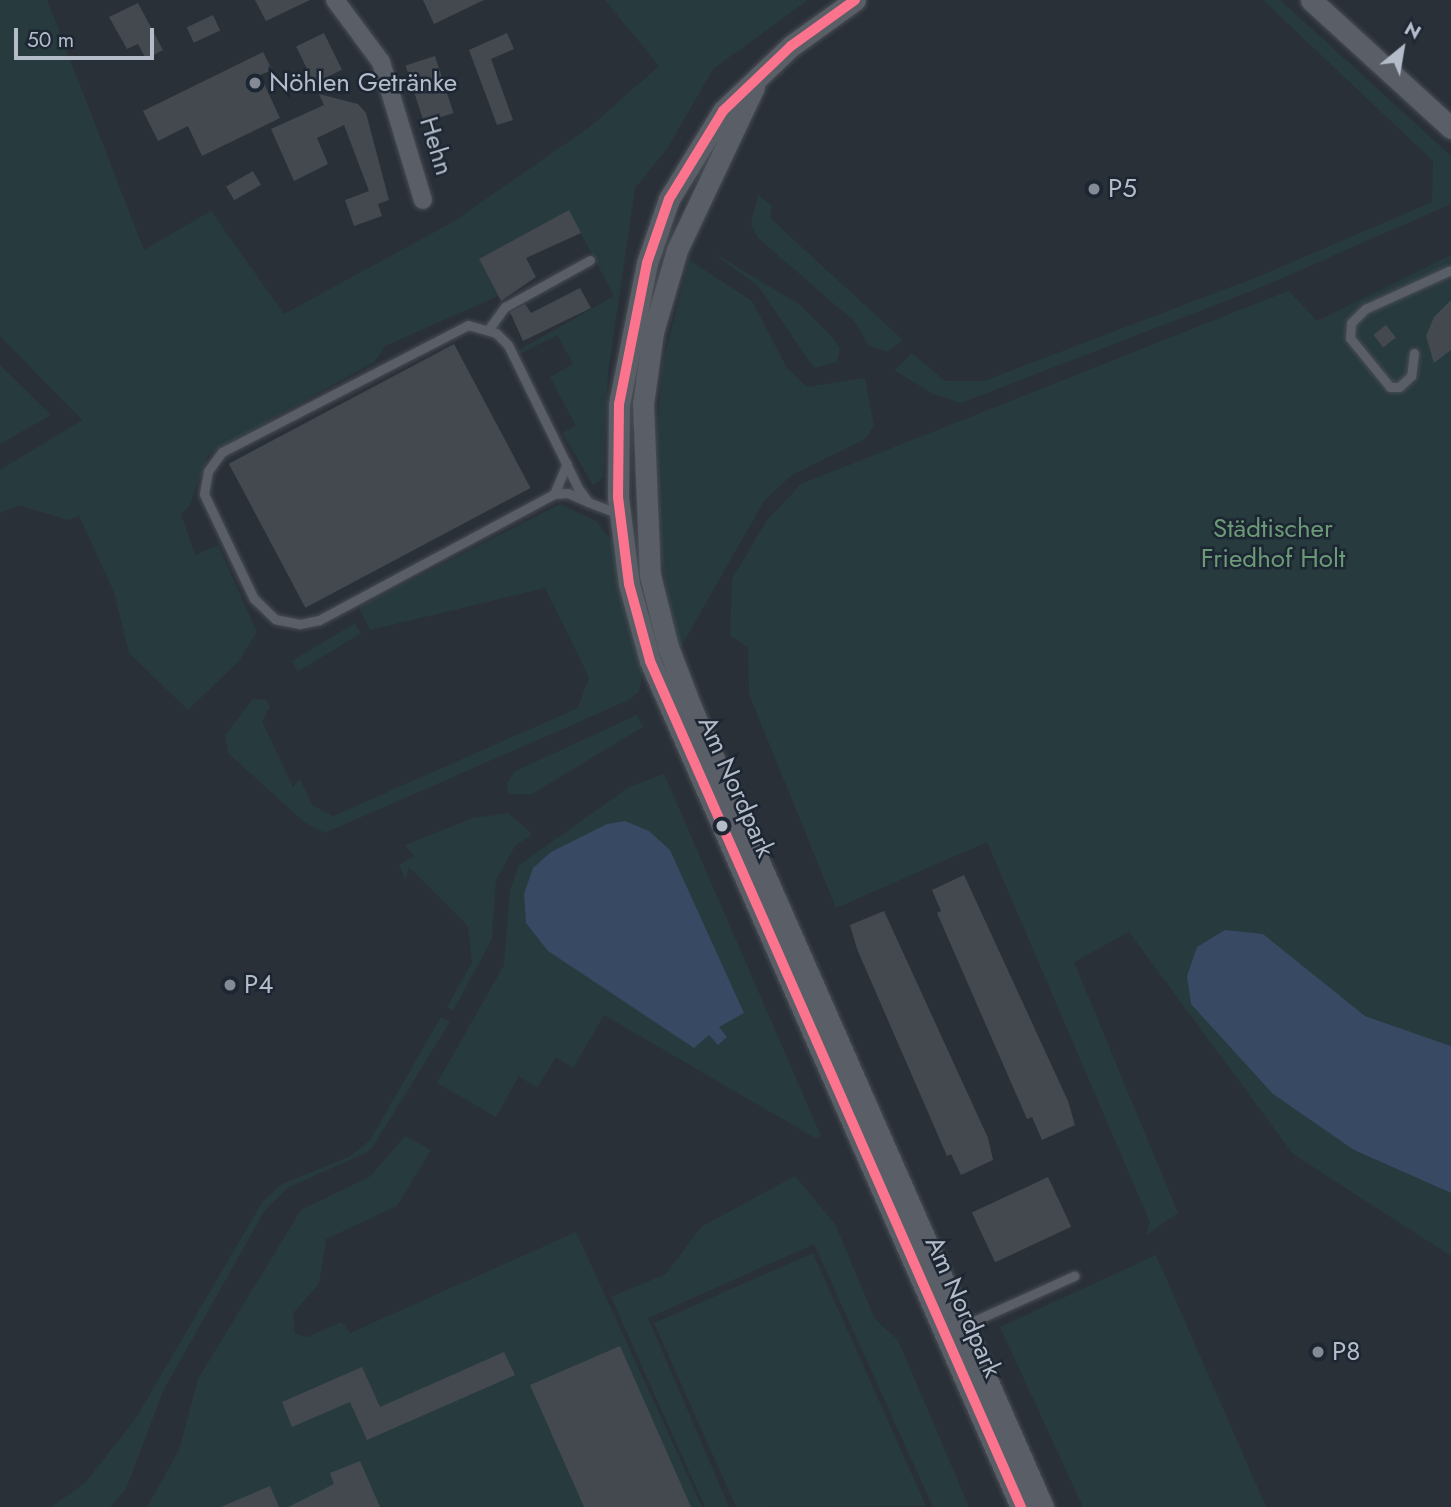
<!DOCTYPE html>
<meta charset="utf-8">
<style>
body{margin:0}
#map{position:relative;width:1451px;height:1507px;overflow:hidden;background:#2a3038;font-family:Jost,sans-serif}
div>[style]{position:absolute}
[style*='--x']{left:calc(var(--x)*1px);top:calc(var(--y)*1px);width:calc(var(--w)*1px);rotate:calc(var(--a)*1deg)}
.green>*{inset:0;background:#273a3e;transform-origin:0 0}
.water>*{inset:0;background:#384963}
.building>*{inset:0;background:#444950;transform-origin:0 0}
.roads{filter:drop-shadow(0 0 2px #484c53) drop-shadow(0 0 2px #484c53)}
.service>*{height:9px;margin:-4.5px;padding:0 4.5px;transform-origin:4.5px;border-radius:4.5px;background:#5a5e66}
.minor>*{height:18px;margin:-9px;padding:0 9px;transform-origin:9px;border-radius:9px;background:#5a5e66}
.tertiary>*{height:21px;margin:-10.5px;padding:0 10.5px;transform-origin:10.5px;border-radius:10.5px;background:#5a5e66}
.bus-1>*{height:10px;margin:-5px;padding:0 5px;transform-origin:5px;border-radius:5px;background:#fc738d}
.dots>*{width:19px;height:19px;translate:-50% -50%;box-sizing:border-box;border:4px solid #1d2633;border-radius:50%}
span{translate:-50% -50%;white-space:nowrap;text-align:center;line-height:1.15;-webkit-text-stroke:5px #1d2633;paint-order:stroke}
.poi-label{font-size:26px;color:#b4bcc9}
.left{translate:0 -50%;text-align:left}
.street-label{font-size:26px;color:#b4bcc9}
.park-label{font-size:26px;color:#6b9a76}
.north{position:absolute;left:1367px;top:14px;width:70px;height:70px;-webkit-text-stroke:5px #1d2633;paint-order:stroke;rotate:30deg;font-size:19px;font-weight:700;line-height:28px;text-align:center;color:#b4bcc9}
.north::after{content:'';display:block;margin:auto;width:24px;height:32px;background:#b4bcc9;clip-path:polygon(50% 0,100% 100%,50% 72%,0 100%)}
.scale{position:absolute;left:14px;top:28px;width:140px;height:32px;box-sizing:border-box;border:4px solid #b4bcc9;border-top:0;padding-left:9px;font-size:21px;line-height:24px;white-space:nowrap;color:#b4bcc9;-webkit-text-stroke:5px #1d2633;paint-order:stroke}
</style>
<div id="map">
<div class="green">
<i style="clip-path:polygon(0 0,47px 0,144px 250px,211px 211px,284px 314px,453px 222px,591px 126px,659px 66px,605px 0,808px 0,713px 69px,667px 149px,635px 188px,608px 373px,603px 478px,593px 485px,562px 433px,576px 426px,550px 377px,573px 364px,557px 335px,520px 354px,519px 350px,614px 296px,569px 211px,479px 259px,498px 296px,385px 346px,374px 362px,208px 455px,190px 505px,181px 514px,195px 555px,218px 545px,257px 632px,239px 661px,188px 710px,129px 653px,114px 592px,79px 516px,67px 520px,19px 505px,0 513px,0 470px,82px 420px,0 336px)"></i>
<i style="clip-path:polygon(1263px 0,1280px 0,1451px 156px,1451px 204px,1262px 287px,961px 403px,933px 394px,894px 370px,912px 353px,945px 381px,984px 381px,1257px 277px,1432px 202px,1433px 161px)"></i>
<i style="clip-path:polygon(758px 194px,772px 206px,770px 218px,903px 340px,887px 352px,869px 346px,855px 322px,758px 238px,751px 224px)"></i>
<i style="clip-path:polygon(710px 251px,799px 304px,834px 339px,840px 348px,837px 362px,814px 368px,758px 286px)"></i>
<i style="clip-path:polygon(1451px 255px,1451px 1046px,1365px 1016px,1324px 988px,1354px 1150px,1451px 1193px,1451px 1256px,1293px 1154px,1129px 932px,1074px 962px,1178px 1213px,1146px 1235px,1150px 1222px,987px 842px,836px 908px,749px 694px,748px 647px,730px 636px,732px 579px,767px 520px,801px 484px,1283px 293px,1289px 291px,1317px 321px)"></i>
<i style="clip-path:polygon(689px 260px,752px 301px,787px 368px,807px 387px,865px 378px,874px 426px,865px 439px,792px 475px,764px 501px,678px 652px,657px 532px,654px 473px,662px 366px)"></i>
<i style="clip-path:polygon(0 365px,51px 415px,0 444px)"></i>
<i style="clip-path:polygon(560px 504px,596px 521px,612px 541px,643px 672px,639px 692px,629px 700px,325px 833px,304px 822px,228px 753px,225px 735px,253px 699px,266px 700px,270px 707px,262px 721px,293px 787px,300px 779px,312px 805px,333px 816px,578px 708px,589px 677px,545px 588px,370px 630px,359px 607px)"></i>
<i style="left:355px;top:623px;width:12px;height:74px;rotate:59deg"></i>
<i style="clip-path:polygon(637px 715px,643px 727px,532px 794px,508px 794px,507px 783px,515px 771px)"></i>
<i style="clip-path:polygon(664px 774px,821px 1136px,815px 1138px,604px 1015px,573px 1068px,556px 1057px,537px 1088px,519px 1076px,496px 1117px,437px 1083px,504px 965px,510px 890px,519px 865px,629px 787px)"></i>
<i style="clip-path:polygon(508px 813px,532px 834px,515px 846px,496px 880px,492px 939px,453px 1011px,447px 1007px,472px 963px,468px 926px,409px 867px,406px 881px,399px 865px,414px 856px,405px 845px,473px 818px)"></i>
<i style="clip-path:polygon(441px 1017px,450px 1022px,370px 1151px,287px 1188px,265px 1210px,163px 1391px,126px 1489px,110px 1507px,51px 1507px,85px 1483px,136px 1418px,263px 1201px,282px 1184px,349px 1157px,370px 1140px)"></i>
<i style="clip-path:polygon(405px 1136px,431px 1150px,397px 1206px,326px 1239px,319px 1284px,293px 1313px,295px 1334px,307px 1337px,342px 1322px,350px 1333px,576px 1232px,702px 1507px,147px 1507px,179px 1450px,198px 1379px,301px 1210px,371px 1176px)"></i>
<i style="clip-path:polygon(795px 1176px,835px 1224px,875px 1319px,898px 1340px,969px 1507px,933px 1507px,814px 1244px,648px 1318px,729px 1507px,705px 1507px,611px 1297px,666px 1274px,701px 1227px)"></i>
<i style="clip-path:polygon(813px 1253px,926px 1506px,736px 1507px,654px 1323px)"></i>
<i style="clip-path:polygon(1156px 1255px,1266px 1507px,1083px 1507px,1000px 1327px)"></i>
</div>
<div class="water">
<i style="clip-path:polygon(625px 821px,649px 831px,670px 850px,744px 1013px,719px 1027px,727px 1037px,718px 1045px,709px 1035px,694px 1048px,548px 951px,526px 923px,524px 894px,533px 868px,551px 852px,607px 824px)"></i>
<i style="clip-path:polygon(1225px 930px,1263px 934px,1365px 1016px,1451px 1046px,1451px 1193px,1354px 1150px,1273px 1094px,1191px 1004px,1187px 976px,1197px 947px)"></i>
</div>
<div class="building">
<i style="clip-path:polygon(255px 0,310px 0,266px 21px)"></i>
<i style="clip-path:polygon(423px 0,484px 0,434px 24px)"></i>
<i style="clip-path:polygon(138px 3px,163px 50px,146px 59px,138px 44px,127px 49px,109px 17px)"></i>
<i style="left:213px;top:15px;width:17px;height:29px;rotate:65deg"></i>
<i style="left:324px;top:33px;width:41px;height:31px;rotate:64deg"></i>
<i style="clip-path:polygon(507px 33px,514px 49px,491px 59px,513px 120px,497px 125px,469px 50px)"></i>
<i style="clip-path:polygon(263px 52px,272px 70px,260px 75px,280px 118px,202px 156px,188px 126px,158px 141px,143px 111px)"></i>
<i style="left:435px;top:56px;width:60px;height:31px;rotate:72deg"></i>
<i style="clip-path:polygon(319px 94px,358px 104px,366px 113px,389px 200px,378px 204px,382px 216px,354px 226px,345px 200px,369px 191px,344px 125px,317px 138px,328px 164px,294px 181px,271px 129px,324px 105px)"></i>
<i style="left:253px;top:171px;width:16px;height:31px;rotate:60deg"></i>
<i style="clip-path:polygon(569px 210px,581px 233px,526px 258px,536px 277px,501px 301px,479px 259px)"></i>
<i style="clip-path:polygon(580px 288px,591px 308px,523px 341px,510px 312px,525px 304px,531px 313px)"></i>
<i style="clip-path:polygon(1451px 300px,1451px 350px,1434px 363px,1426px 336px,1434px 317px)"></i>
<i style="left:1386px;top:325px;width:16px;height:16px;rotate:52deg"></i>
<i style="left:454px;top:344px;width:163px;height:255px;rotate:62deg"></i>
<i style="clip-path:polygon(964px 875px,1068px 1101px,1075px 1125px,1042px 1140px,1032px 1117px,1027px 1119px,937px 913px,941px 911px,932px 890px)"></i>
<i style="clip-path:polygon(884px 911px,988px 1138px,993px 1160px,961px 1175px,951px 1154px,947px 1156px,857px 949px,850px 925px)"></i>
<i style="left:1048px;top:1177px;width:55px;height:84px;rotate:65deg"></i>
<i style="clip-path:polygon(620px 1346px,691px 1507px,584px 1507px,530px 1385px)"></i>
<i style="clip-path:polygon(504px 1352px,515px 1375px,367px 1440px,350px 1402px,292px 1427px,282px 1402px,362px 1367px,380px 1407px)"></i>
<i style="clip-path:polygon(360px 1461px,380px 1507px,288px 1507px,334px 1484px,330px 1473px)"></i>
<i style="clip-path:polygon(270px 1486px,279px 1507px,221px 1507px)"></i>
</div>
<div class="roads">
<div class="service">
<i style="--x:488;--y:330;--w:29;--a:-54"></i>
<i style="--x:505;--y:307;--w:97;--a:-28.9"></i>
<i style="--x:1414;--y:353;--w:23;--a:97"></i>
<i style="--x:1411;--y:376;--w:16;--a:137"></i>
<i style="--x:1399;--y:387;--w:9;--a:180"></i>
<i style="--x:1390;--y:387;--w:63;--a:-129.2"></i>
<i style="--x:1350;--y:338;--w:15;--a:-86"></i>
<i style="--x:1351;--y:323;--w:20;--a:-45"></i>
<i style="--x:1365;--y:309;--w:94;--a:-24.4"></i>
<i style="--x:554;--y:494;--w:33;--a:-67"></i>
<i style="--x:588;--y:502;--w:22;--a:-156"></i>
<i style="--x:568;--y:493;--w:14;--a:176"></i>
<i style="--x:554;--y:494;--w:267;--a:151.8"></i>
<i style="--x:319;--y:620;--w:19;--a:168"></i>
<i style="--x:300;--y:624;--w:25;--a:-169"></i>
<i style="--x:275;--y:619;--w:29;--a:-136"></i>
<i style="--x:254;--y:599;--w:116;--a:-115.5"></i>
<i style="--x:204;--y:494;--w:23;--a:-80"></i>
<i style="--x:208;--y:471;--w:24;--a:-54"></i>
<i style="--x:222;--y:452;--w:277;--a:-27.3"></i>
<i style="--x:468;--y:325;--w:29;--a:16"></i>
<i style="--x:496;--y:333;--w:17;--a:45"></i>
<i style="--x:508;--y:345;--w:159;--a:63.9"></i>
<i style="--x:578;--y:488;--w:17;--a:54"></i>
<i style="--x:588;--y:502;--w:33;--a:21"></i>
<i style="--x:965;--y:1325;--w:120;--a:-24.2"></i>
</div>
<div class="minor">
<i style="--x:335;--y:0;--w:77;--a:53.4"></i>
<i style="--x:381;--y:62;--w:144;--a:73.1"></i>
</div>
<div class="tertiary">
<i style="--x:855;--y:0;--w:79;--a:144.3"></i>
<i style="--x:791;--y:46;--w:94;--a:136.3"></i>
<i style="--x:723;--y:111;--w:103;--a:121.5"></i>
<i style="--x:669;--y:199;--w:68;--a:109"></i>
<i style="--x:647;--y:263;--w:144;--a:101.2"></i>
<i style="--x:619;--y:404;--w:93;--a:90.6"></i>
<i style="--x:618;--y:497;--w:88;--a:82.8"></i>
<i style="--x:629;--y:584;--w:80;--a:74.7"></i>
<i style="--x:650;--y:661;--w:924;--a:66.32"></i>
<i style="--x:1311;--y:0;--w:190;--a:42.4"></i>
<i style="--x:754;--y:87;--w:180;--a:115.3"></i>
<i style="--x:677;--y:250;--w:85;--a:106.3"></i>
<i style="--x:653;--y:332;--w:73;--a:97.9"></i>
<i style="--x:643;--y:404;--w:171;--a:87.7"></i>
<i style="--x:650;--y:575;--w:74;--a:76"></i>
<i style="--x:668;--y:647;--w:64;--a:69"></i>
<i style="--x:691;--y:707;--w:874;--a:66.25"></i>
</div>
</div>
<div class="bus-1">
<i style="--x:855;--y:0;--w:79;--a:144.3"></i>
<i style="--x:791;--y:46;--w:94;--a:136.3"></i>
<i style="--x:723;--y:111;--w:103;--a:121.5"></i>
<i style="--x:669;--y:199;--w:68;--a:109"></i>
<i style="--x:647;--y:263;--w:144;--a:101.2"></i>
<i style="--x:619;--y:404;--w:93;--a:90.6"></i>
<i style="--x:618;--y:497;--w:88;--a:82.8"></i>
<i style="--x:629;--y:584;--w:80;--a:74.7"></i>
<i style="--x:650;--y:661;--w:924;--a:66.32"></i>
</div>
<div class="dots">
<i style="left:255px;top:83px;background:#848b96"></i>
<i style="left:1094px;top:189px;background:#848b96"></i>
<i style="left:722px;top:826px;background:#b4bcc9"></i>
<i style="left:230px;top:985px;background:#848b96"></i>
<i style="left:1318px;top:1352px;background:#848b96"></i>
</div>
<div class="poi-label">
<span class="left" style="left:269px;top:83px">Nöhlen Getränke</span>
<span class="left" style="left:1108px;top:189px">P5</span>
<span class="left" style="left:244px;top:985px">P4</span>
<span class="left" style="left:1332px;top:1352px">P8</span>
</div>
<div class="street-label">
<span style="left:436px;top:146px;rotate:73deg">Hehn</span>
<span style="left:736px;top:787px;rotate:66deg">Am Nordpark</span>
<span style="left:963px;top:1307px;rotate:66deg">Am Nordpark</span>
</div>
<div class="park-label">
<span style="left:1273px;top:544px">Städtischer<br>Friedhof Holt</span>
</div>
<div class="north">N</div>
<div class="scale">50 m</div>
</div>
